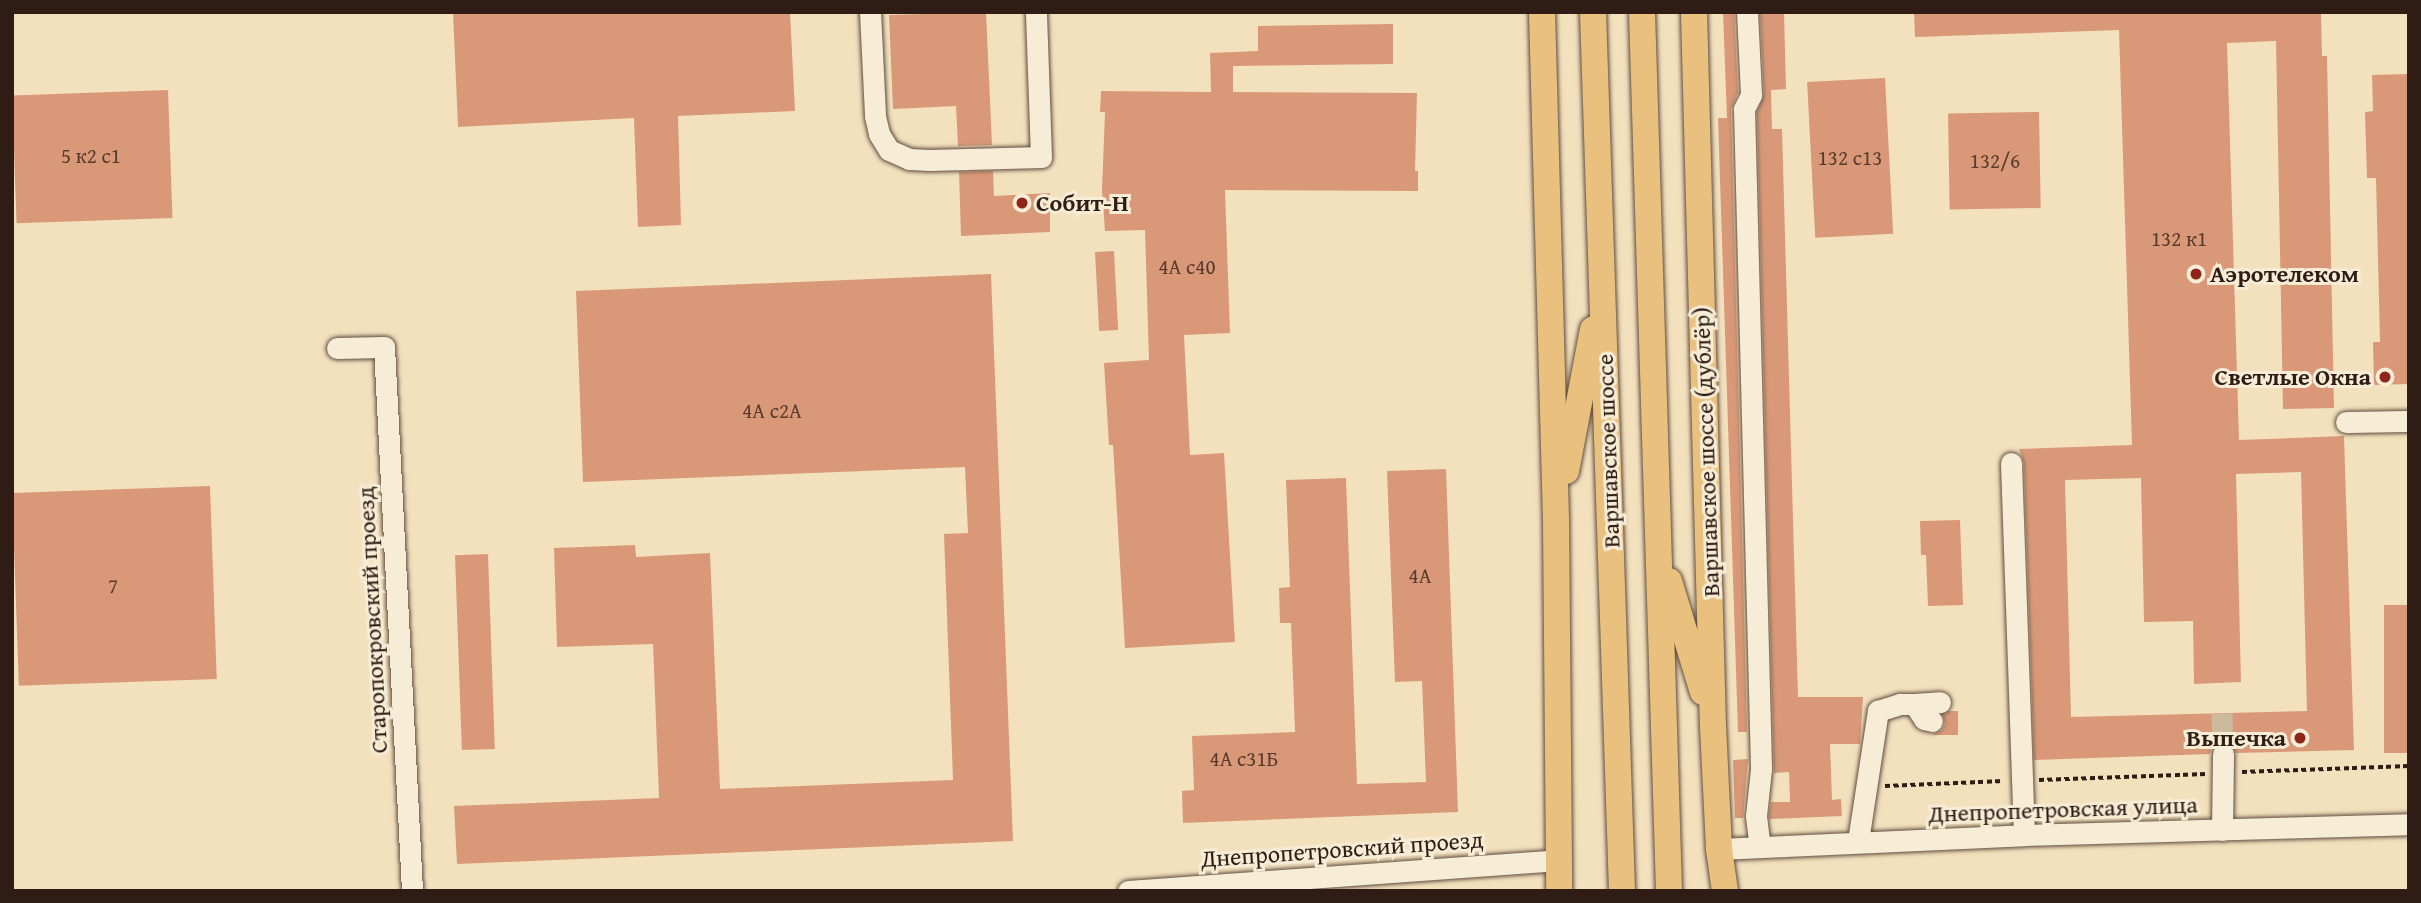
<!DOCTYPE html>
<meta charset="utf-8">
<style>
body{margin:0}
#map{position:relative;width:2421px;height:903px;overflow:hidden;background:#f3e1be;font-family:"Gentium Book Plus",serif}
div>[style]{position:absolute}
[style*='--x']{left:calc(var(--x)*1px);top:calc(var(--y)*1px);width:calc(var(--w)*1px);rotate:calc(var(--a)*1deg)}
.building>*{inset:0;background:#d99978;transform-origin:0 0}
.minor-tunnel>*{height:21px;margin-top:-10.5px;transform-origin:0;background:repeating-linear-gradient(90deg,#ccba9c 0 21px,transparent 0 31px)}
.path>*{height:3.5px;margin-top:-1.75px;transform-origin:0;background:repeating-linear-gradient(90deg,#2e1c15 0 5px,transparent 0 8.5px)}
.roads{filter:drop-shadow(0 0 2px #5f4d3f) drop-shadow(0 0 2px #5f4d3f)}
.minor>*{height:21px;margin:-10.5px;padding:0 10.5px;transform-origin:10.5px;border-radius:10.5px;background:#f7ecd5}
.major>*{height:26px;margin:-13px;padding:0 13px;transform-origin:13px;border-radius:13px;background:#eac07f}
.dots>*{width:19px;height:19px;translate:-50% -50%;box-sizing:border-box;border:4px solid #f7ecd5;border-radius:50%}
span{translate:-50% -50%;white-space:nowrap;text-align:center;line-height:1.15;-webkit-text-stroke:6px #f7ecd5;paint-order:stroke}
.number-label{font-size:21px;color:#593b2e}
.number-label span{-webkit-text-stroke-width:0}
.poi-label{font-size:24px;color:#2e1c15;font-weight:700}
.left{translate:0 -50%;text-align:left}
.right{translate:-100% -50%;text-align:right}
.street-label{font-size:24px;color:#2e1c15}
.frame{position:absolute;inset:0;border:14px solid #2e1c15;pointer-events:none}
</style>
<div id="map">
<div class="building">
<i style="clip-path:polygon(453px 12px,790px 12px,795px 111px,678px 116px,681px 225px,638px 227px,634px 118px,458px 127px)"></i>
<i style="clip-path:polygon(986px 12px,992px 145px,958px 146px,956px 106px,893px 109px,889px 15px)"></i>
<i style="clip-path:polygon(1723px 12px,1734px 12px,1738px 92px,1731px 109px,1747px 732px,1738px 732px,1718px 118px,1727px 118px)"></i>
<i style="clip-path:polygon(1760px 12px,1784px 12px,1786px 89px,1771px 90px,1772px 129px,1782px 129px,1798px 697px,1863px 697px,1860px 744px,1830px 744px,1832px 800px,1841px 799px,1842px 816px,1770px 819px,1769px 816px,1771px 802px,1790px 802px,1789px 772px,1774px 773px,1757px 112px,1764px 94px)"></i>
<i style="clip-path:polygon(evenodd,1914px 12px,2321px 12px,2322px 56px,2327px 56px,2334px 408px,2283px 409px,2276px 41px,2227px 43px,2239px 440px,2344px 436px,2354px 750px,2236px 753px,2230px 743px,2222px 741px,2212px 747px,2210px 754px,2034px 760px,2024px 463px,2019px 449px,2132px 445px,2119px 30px,1915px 37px,1914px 12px,2301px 472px,2307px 711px,2071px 717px,2065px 480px,2141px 478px,2144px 622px,2193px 621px,2194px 684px,2241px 682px,2236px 474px,2301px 472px)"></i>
<i style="clip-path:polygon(1393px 24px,1393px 64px,1233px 66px,1233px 92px,1417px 93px,1415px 171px,1418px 171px,1418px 191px,1225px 190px,1230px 333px,1184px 335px,1190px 455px,1224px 453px,1235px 642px,1125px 648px,1113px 445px,1109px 445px,1104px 363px,1149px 360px,1145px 230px,1105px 231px,1102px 190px,1105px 112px,1100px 112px,1101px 91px,1211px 92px,1210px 53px,1258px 51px,1258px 26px)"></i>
<i style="clip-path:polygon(2409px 74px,2409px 384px,2374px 385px,2373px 342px,2380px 342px,2376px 178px,2367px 178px,2365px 112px,2373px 111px,2372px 75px)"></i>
<i style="left:1885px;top:78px;width:156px;height:78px;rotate:87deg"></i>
<i style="left:168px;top:90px;width:128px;height:156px;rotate:88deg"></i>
<i style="left:2039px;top:112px;width:96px;height:91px;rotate:89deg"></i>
<i style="clip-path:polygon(993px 171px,994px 196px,1050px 193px,1050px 232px,961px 236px,959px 172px)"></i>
<i style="left:1114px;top:251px;width:79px;height:19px;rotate:87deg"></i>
<i style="clip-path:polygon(991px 274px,1013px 841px,457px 864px,454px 806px,659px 798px,653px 644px,557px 647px,554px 548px,635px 545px,636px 557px,710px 553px,720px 789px,953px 780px,944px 534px,968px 533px,965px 467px,583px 482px,576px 291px)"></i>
<i style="clip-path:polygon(1446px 469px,1458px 812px,1183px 823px,1182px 791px,1194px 790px,1192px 736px,1295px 732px,1291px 623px,1280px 623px,1279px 588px,1290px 587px,1286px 480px,1346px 478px,1357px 784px,1426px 782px,1422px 681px,1395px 682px,1387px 471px)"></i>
<i style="left:210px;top:486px;width:193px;height:198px;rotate:88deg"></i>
<i style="clip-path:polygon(1960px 520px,1963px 605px,1928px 606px,1926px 555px,1921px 555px,1920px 521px)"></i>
<i style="left:488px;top:554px;width:195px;height:33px;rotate:88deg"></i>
<i style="left:2384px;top:605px;width:25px;height:148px"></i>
<i style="clip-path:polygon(1949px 711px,1958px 711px,1958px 735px,1932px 735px,1942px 730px,1945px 724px,1943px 714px)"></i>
<i style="clip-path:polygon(1748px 759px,1743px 818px,1735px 818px,1733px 760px)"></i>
</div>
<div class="minor-tunnel">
<i style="--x:2222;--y:713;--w:41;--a:88.6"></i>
</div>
<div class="path">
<i style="--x:2242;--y:772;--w:167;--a:-2.1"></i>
<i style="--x:2039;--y:780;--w:167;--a:-2.1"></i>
<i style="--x:1885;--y:786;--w:119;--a:-2.4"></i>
</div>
<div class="roads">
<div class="minor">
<i style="--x:870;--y:12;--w:104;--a:87.2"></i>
<i style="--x:875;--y:116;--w:18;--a:77"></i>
<i style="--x:879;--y:134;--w:19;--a:58"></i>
<i style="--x:889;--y:150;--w:22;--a:24"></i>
<i style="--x:909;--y:159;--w:21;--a:3"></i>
<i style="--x:930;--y:160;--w:111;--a:-1.5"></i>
<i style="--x:1041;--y:157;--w:145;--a:-92"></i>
<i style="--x:1747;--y:12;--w:83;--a:87.2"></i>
<i style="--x:1751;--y:95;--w:16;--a:117"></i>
<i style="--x:1744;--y:109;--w:660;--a:88.52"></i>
<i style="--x:1761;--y:769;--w:47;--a:96.1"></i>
<i style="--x:1756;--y:816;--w:31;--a:83"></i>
<i style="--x:337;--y:348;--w:47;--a:-1.2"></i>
<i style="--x:384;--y:347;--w:545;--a:87.05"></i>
<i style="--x:2346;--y:422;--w:63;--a:-0.9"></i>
<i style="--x:2011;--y:463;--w:372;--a:88"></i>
<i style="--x:1914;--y:704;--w:26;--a:-4"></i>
<i style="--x:2222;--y:830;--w:76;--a:-89.2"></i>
<i style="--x:1858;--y:841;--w:132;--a:-81.3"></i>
<i style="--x:1878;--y:711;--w:23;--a:-18"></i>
<i style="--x:1900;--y:704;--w:14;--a:0"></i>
<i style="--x:1914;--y:704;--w:18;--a:56"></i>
<i style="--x:1924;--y:719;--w:8;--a:14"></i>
<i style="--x:1719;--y:849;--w:305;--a:-2.6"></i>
<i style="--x:2024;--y:835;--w:385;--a:-1.6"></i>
<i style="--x:1128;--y:891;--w:432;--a:-4.1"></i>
</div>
<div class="major">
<i style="--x:1542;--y:12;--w:508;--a:88.42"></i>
<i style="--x:1556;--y:520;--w:371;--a:89.5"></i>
<i style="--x:1593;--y:12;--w:879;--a:88.11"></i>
<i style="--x:1642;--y:12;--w:879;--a:88.24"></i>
<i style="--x:1694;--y:12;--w:714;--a:88.48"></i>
<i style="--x:1713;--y:726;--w:123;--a:87.2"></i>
<i style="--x:1719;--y:849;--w:42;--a:81.9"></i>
<i style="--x:1566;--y:471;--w:144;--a:-79.2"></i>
<i style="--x:1669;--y:581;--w:116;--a:73"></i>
</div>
</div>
<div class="dots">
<i style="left:1022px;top:203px;background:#8f2418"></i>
<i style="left:2196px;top:274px;background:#8f2418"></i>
<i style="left:2385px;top:377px;background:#8f2418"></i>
<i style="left:2300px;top:738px;background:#8f2418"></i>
</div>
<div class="number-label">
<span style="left:91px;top:156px">5 к2 с1</span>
<span style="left:1850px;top:158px">132 с13</span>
<span style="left:1995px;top:161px">132/6</span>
<span style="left:2179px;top:239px">132 к1</span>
<span style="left:1187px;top:267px">4А с40</span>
<span style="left:772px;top:411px">4А с2А</span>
<span style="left:1420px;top:576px">4А</span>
<span style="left:113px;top:586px">7</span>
<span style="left:1244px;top:759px">4А с31Б</span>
</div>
<div class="poi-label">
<span class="left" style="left:1036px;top:203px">Собит-Н</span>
<span class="left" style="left:2210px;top:274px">Аэротелеком</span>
<span class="right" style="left:2371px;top:377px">Светлые Окна</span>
<span class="right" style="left:2286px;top:738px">Выпечка</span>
</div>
<div class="street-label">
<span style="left:1608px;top:451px;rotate:-92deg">Варшавское шоссе</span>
<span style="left:1706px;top:452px;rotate:-92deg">Варшавское шоссе (дублёр)</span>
<span style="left:372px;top:620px;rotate:-93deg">Старопокровский проезд</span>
<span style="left:2063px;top:809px;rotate:-2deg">Днепропетровская улица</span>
<span style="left:1342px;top:849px;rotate:-4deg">Днепропетровский проезд</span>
</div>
<div class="frame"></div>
</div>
